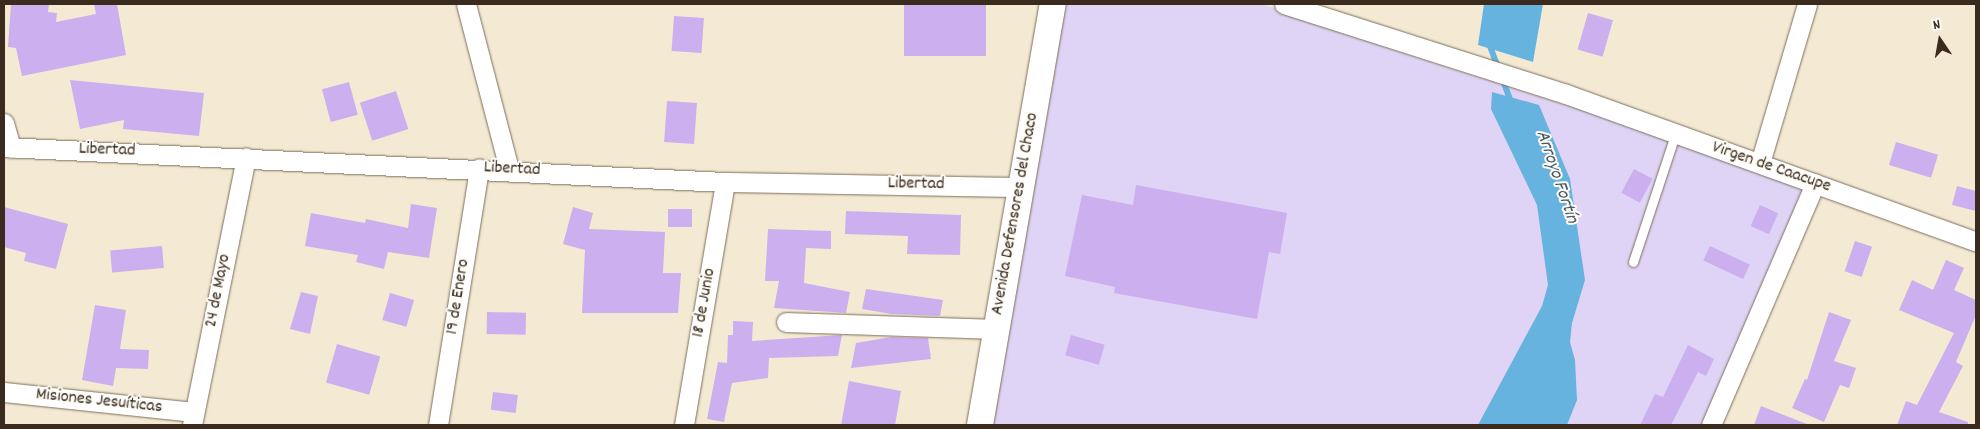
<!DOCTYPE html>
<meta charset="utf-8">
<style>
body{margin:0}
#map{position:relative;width:1980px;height:429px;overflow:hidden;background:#f4ead3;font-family:Dekko,sans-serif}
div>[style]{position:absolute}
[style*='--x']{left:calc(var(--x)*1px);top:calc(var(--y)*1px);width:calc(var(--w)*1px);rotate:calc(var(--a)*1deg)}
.built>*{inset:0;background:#dfd4f5}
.water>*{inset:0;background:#66b3df}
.stream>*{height:6px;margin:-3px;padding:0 3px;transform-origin:3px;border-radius:3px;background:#66b3df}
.building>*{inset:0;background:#ccafee;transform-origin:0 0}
.roads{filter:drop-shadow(0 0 1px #7c6d5d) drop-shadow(0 0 1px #7c6d5d)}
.lane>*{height:9px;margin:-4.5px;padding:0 4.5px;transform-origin:4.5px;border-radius:4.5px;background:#fff}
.street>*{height:19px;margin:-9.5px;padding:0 9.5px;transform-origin:9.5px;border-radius:9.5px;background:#fff}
.secondary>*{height:26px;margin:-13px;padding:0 13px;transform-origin:13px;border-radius:13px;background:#fff}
span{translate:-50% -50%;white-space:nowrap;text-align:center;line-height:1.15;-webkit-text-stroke:4px #fdfcf7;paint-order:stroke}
.street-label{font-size:18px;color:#3b2a1e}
.water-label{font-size:19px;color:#4a5a62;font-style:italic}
.frame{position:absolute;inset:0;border:5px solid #3b2a1e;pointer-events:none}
.north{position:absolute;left:1915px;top:15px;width:50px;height:50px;-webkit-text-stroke:4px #fdfcf7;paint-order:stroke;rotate:348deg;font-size:14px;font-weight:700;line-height:20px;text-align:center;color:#3b2a1e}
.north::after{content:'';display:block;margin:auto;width:18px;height:22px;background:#3b2a1e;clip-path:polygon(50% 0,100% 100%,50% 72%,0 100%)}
</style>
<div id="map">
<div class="built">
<i style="clip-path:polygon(1055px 4px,1262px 4px,1415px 57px,1814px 184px,1706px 425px,986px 425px)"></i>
</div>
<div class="water">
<i style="clip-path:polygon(1484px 4px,1543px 4px,1533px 62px,1478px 45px)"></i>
<i style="clip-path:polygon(1492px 92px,1539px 105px,1570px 179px,1585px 280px,1572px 323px,1570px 342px,1575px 360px,1577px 400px,1567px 425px,1478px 425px,1542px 306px,1548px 285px,1537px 205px,1491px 109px)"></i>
</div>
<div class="stream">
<i style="--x:1488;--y:41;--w:65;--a:69.3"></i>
</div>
<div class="building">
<i style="clip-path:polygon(11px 4px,49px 4px,48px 12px,57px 13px,56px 22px,96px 14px,94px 4px,117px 4px,126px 55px,22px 76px,16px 48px,8px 47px)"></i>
<i style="left:904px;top:4px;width:82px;height:52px"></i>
<i style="left:1588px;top:13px;width:26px;height:38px;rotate:16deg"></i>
<i style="left:674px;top:16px;width:30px;height:35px;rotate:4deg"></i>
<i style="clip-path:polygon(70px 80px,204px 93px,199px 136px,123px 129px,124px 120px,80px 129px)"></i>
<i style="left:349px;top:82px;width:34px;height:28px;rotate:75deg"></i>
<i style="left:396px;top:91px;width:40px;height:38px;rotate:72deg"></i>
<i style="left:667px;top:101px;width:30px;height:41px;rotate:4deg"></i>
<i style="left:1896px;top:142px;width:44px;height:24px;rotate:17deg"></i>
<i style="left:1634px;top:169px;width:21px;height:27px;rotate:28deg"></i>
<i style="clip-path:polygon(1136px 185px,1287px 213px,1280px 254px,1269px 252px,1257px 319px,1114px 293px,1115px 287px,1065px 276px,1082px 195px,1133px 205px)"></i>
<i style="clip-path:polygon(1957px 186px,1976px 191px,1976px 211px,1952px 205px)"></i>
<i style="clip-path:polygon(411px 204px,437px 208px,429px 258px,388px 252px,384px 269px,356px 262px,358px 255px,305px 246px,311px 213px,365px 223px,366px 219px,408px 228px)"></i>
<i style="left:1760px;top:205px;width:20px;height:23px;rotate:24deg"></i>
<i style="clip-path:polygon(4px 207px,68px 224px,56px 269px,24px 261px,26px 253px,4px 247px)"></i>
<i style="clip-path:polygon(573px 207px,593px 213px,589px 229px,665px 232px,663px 273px,681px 273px,678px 313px,582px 313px,585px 250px,563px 244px)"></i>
<i style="left:668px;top:209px;width:24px;height:18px"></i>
<i style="clip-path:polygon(846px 211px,961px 215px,960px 255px,907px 254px,908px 236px,845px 234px)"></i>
<i style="clip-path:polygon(768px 229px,831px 231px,831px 249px,806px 248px,804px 283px,850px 292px,846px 313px,774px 308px,779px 281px,765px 281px)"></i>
<i style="left:1855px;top:241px;width:18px;height:32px;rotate:19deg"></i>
<i style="left:162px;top:246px;width:22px;height:52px;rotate:85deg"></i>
<i style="left:1710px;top:246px;width:44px;height:16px;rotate:25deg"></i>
<i style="clip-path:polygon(1946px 260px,1964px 268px,1954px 290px,1976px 300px,1976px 315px,1956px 362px,1963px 366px,1939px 412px,1968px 422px,1968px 425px,1897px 425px,1906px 401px,1917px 405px,1954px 333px,1899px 310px,1912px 280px,1933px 290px)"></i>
<i style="clip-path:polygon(866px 289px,943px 300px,940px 316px,892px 314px,862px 309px)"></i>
<i style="clip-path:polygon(301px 292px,318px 296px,310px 334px,290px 329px)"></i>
<i style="left:390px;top:293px;width:25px;height:28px;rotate:16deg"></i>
<i style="clip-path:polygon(95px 305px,126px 310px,120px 349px,149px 350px,148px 369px,116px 368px,113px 386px,82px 380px)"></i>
<i style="left:487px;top:312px;width:39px;height:22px;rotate:1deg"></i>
<i style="clip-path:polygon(1829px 312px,1851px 320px,1834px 361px,1856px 368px,1849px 388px,1840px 385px,1824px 422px,1792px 408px,1805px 379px,1807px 380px)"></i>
<i style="clip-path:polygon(733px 321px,753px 322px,752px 341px,842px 335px,838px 356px,769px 358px,768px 378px,732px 383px,724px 422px,707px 419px,718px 362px,727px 363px,728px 335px,733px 335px)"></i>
<i style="left:1071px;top:335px;width:35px;height:21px;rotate:16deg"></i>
<i style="clip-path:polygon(891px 337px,928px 338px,931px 359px,851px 368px,856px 343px)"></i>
<i style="left:337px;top:344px;width:45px;height:40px;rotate:16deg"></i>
<i style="clip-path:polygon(1688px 345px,1714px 359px,1706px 376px,1698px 372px,1671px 425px,1640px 425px,1655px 394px,1663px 397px)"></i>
<i style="clip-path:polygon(849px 381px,901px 391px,895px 425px,841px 425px)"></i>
<i style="left:493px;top:392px;width:25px;height:18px;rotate:7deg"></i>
<i style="clip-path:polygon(1761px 406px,1807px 424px,1807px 425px,1754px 425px)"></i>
</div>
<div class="roads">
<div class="lane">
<i style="--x:1633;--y:262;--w:134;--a:-71.7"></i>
</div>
<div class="street">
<i style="--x:466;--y:4;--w:171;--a:75.4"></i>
<i style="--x:1284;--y:4;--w:296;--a:17.7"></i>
<i style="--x:1566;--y:94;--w:436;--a:19.8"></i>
<i style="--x:4;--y:123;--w:26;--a:74"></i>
<i style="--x:4;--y:147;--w:722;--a:2.78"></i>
<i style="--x:725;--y:182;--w:294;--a:1"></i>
<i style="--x:1760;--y:163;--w:166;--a:-73.5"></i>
<i style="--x:786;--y:322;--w:210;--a:1.9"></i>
<i style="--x:4;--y:392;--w:191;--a:6"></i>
<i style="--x:192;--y:425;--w:273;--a:-78.6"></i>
<i style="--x:438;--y:425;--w:260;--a:-80.9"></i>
<i style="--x:684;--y:425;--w:246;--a:-80.4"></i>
<i style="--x:1711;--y:425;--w:263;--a:-66.7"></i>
</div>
<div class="secondary">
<i style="--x:980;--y:425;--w:427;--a:-80.2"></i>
</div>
</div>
<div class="street-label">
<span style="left:107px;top:151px;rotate:2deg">Libertad</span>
<span style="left:1771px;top:168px;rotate:19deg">Virgen de Caacupe</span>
<span style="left:512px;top:170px;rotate:3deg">Libertad</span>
<span style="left:916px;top:185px;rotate:1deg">Libertad</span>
<span style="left:1016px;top:214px;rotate:-80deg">Avenida Defensores del Chaco</span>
<span style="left:219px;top:291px;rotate:-79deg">24 de Mayo</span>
<span style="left:459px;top:297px;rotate:-81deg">19 de Enero</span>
<span style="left:705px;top:303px;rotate:-80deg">18 de Junio</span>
<span style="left:99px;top:402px;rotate:6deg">Misiones Jesuíticas</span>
</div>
<div class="water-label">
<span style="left:1556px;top:177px;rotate:71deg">Arroyo Fortín</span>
</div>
<div class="frame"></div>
<div class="north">N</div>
</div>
